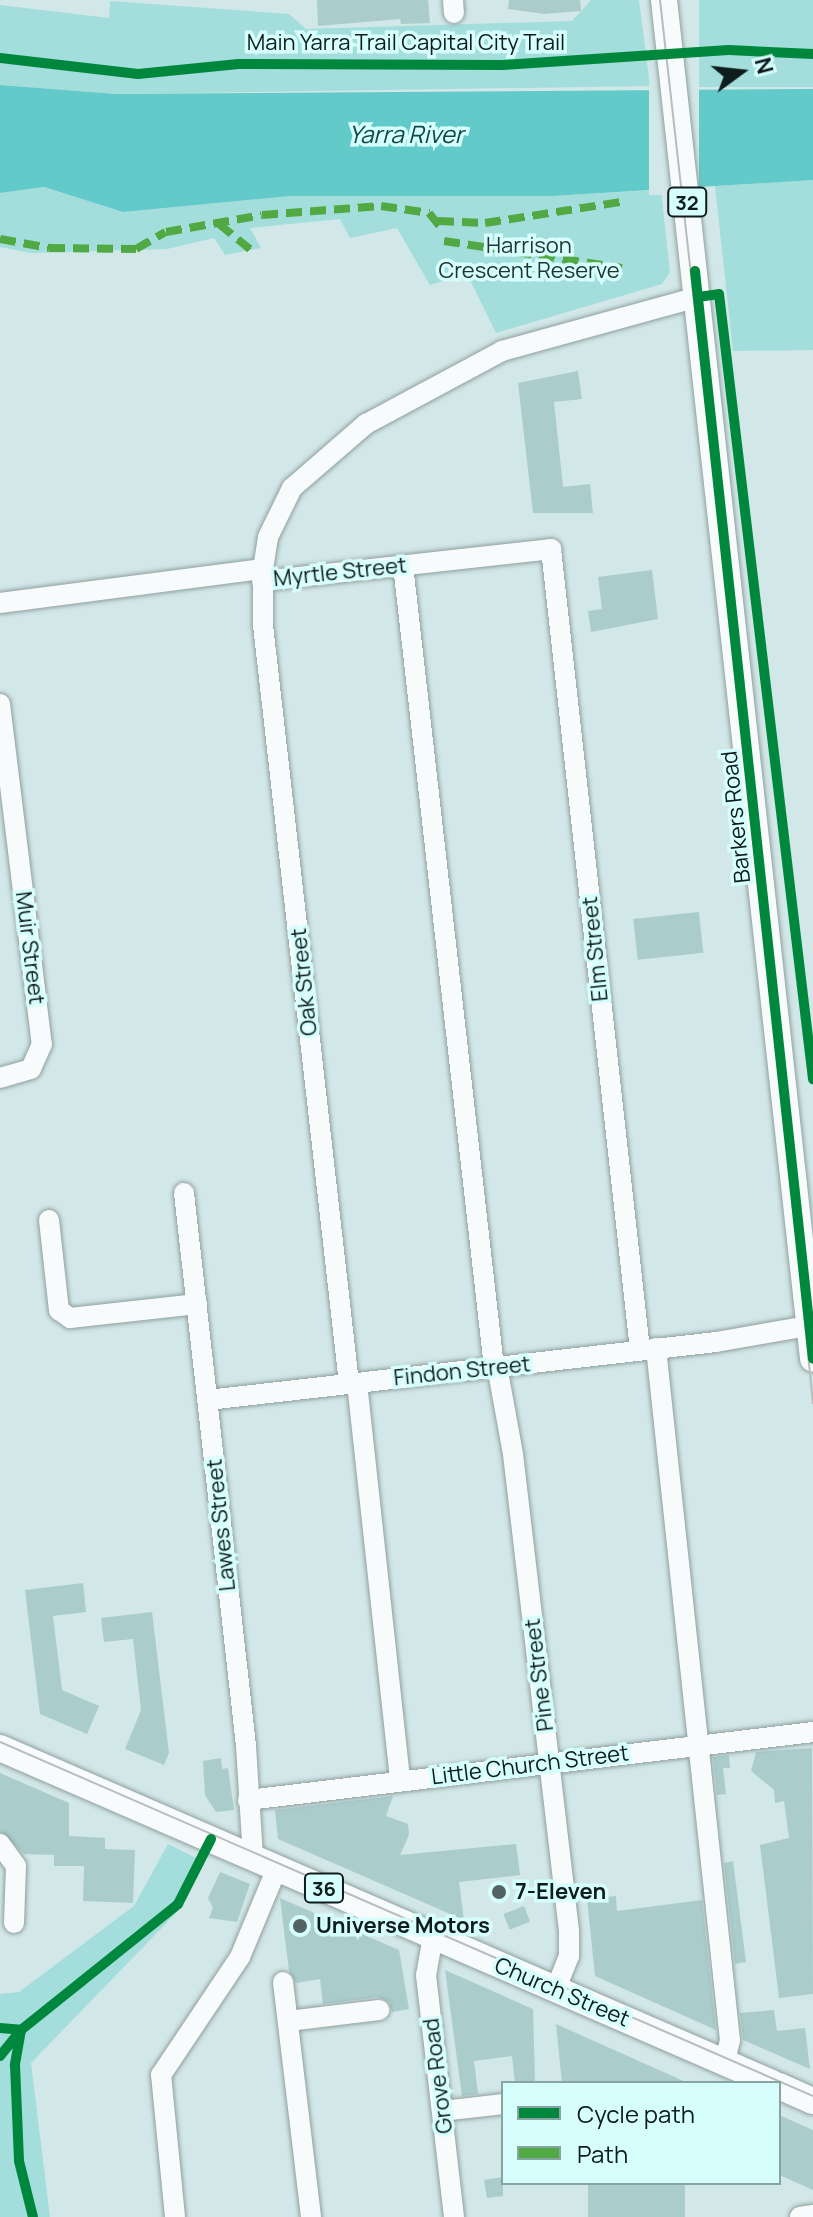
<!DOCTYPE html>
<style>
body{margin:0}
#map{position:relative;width:813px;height:2217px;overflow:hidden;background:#d2e7e7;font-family:Manrope,sans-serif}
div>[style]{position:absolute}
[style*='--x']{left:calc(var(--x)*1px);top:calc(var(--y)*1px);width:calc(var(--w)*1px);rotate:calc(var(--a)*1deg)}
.green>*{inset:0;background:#a3dedd;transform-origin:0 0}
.water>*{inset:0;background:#62cac8}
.pier>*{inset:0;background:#d2e7e7;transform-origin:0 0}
.building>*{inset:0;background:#aacdcc;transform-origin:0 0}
.roads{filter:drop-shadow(0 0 2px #8f9f9f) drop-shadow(0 0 2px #8f9f9f)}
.minor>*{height:20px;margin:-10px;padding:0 10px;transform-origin:10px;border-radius:10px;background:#f8fbfb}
.major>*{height:26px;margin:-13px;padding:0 13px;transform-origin:13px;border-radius:13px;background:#f8fbfb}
.tram>*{height:2px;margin:-1px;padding:0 1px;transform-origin:1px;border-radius:1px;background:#b8bcbc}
.quiet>*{height:8px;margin-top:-4px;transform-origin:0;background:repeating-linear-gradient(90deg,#51a943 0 16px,transparent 0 24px)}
.cycleway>*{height:10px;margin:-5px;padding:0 5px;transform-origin:5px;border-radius:5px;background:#00873e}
.dots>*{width:22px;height:22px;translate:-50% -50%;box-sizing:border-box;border:4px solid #d6fefc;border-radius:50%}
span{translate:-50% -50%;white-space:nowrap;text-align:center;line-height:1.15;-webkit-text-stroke:7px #d6fefc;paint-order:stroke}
.shield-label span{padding:2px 6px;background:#d6fefc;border:2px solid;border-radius:6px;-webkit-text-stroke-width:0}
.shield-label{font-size:20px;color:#0e1c1c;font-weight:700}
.street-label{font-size:22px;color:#0e1c1c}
.park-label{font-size:22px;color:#1d3433}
.poi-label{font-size:22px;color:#0e1c1c;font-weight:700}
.left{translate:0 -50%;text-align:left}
.water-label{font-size:24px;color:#0d4948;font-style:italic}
.legend{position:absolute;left:501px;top:2081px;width:280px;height:104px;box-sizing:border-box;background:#d6fefc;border:2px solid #86a4a2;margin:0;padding:10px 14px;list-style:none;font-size:24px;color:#0e1c1c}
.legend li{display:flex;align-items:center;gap:16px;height:40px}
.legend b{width:40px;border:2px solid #86a4a2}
.north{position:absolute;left:701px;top:32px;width:80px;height:80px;-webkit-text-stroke:6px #d6fefc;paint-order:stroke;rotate:75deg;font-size:22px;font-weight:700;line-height:32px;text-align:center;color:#0e1c1c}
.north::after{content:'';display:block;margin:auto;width:28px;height:36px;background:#0e1c1c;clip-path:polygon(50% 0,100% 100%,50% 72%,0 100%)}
</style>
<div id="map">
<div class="green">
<i style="clip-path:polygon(591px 0,639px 0,650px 86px,116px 94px,0 85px,0 5px,109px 18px,110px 1px,289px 14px,306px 29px,572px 21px)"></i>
<i style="left:699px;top:0;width:114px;height:87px"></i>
<i style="clip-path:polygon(813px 180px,813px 350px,733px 351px,715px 186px)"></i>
<i style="clip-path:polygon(44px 187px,123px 212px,291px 196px,553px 196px,661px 190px,670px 272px,662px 284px,496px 333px,467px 274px,430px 285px,397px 228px,350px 238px,340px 219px,250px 228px,261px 248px,225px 255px,214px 238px,167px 249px,31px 253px,0 247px,0 193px)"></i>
<i style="clip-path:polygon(168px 1844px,202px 1861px,178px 1911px,31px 2063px,50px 2217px,0 2217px,0 1994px,19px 1992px,134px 1906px)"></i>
</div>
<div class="water">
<i style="clip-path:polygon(0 85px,116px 94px,813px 89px,813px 180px,553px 196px,291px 196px,123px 212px,44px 187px,0 193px)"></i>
</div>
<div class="pier">
<i style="left:649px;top:82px;width:50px;height:113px"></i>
</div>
<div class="building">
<i style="clip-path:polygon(317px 0,428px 0,430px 23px,401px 24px,400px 19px,318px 26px)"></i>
<i style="clip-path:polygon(509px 0,580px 0,581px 11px,544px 14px,508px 9px)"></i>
<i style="clip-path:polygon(578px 371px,582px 399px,554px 402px,563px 487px,590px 484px,593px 513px,533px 513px,518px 383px)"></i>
<i style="clip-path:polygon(652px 570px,658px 619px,591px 632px,588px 611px,602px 609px,598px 577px)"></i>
<i style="left:699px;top:912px;width:41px;height:66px;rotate:84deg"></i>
<i style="clip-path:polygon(83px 1583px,86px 1612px,53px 1616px,62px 1690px,99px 1706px,87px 1734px,40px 1714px,25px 1590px)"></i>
<i style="clip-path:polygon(152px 1612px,169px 1753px,164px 1765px,125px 1749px,141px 1710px,133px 1639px,104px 1642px,101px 1618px)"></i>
<i style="clip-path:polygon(812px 1748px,813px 1994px,779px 1998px,760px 1845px,789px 1838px,784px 1801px,775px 1803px,774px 1790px,751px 1771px,756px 1752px)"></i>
<i style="clip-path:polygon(729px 1755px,730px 1768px,723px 1768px,726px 1794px,717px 1795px,713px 1757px)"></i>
<i style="clip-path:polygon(221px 1758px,222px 1769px,228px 1768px,234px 1810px,216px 1812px,205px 1795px,203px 1761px)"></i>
<i style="clip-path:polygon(0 1773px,69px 1803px,69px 1836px,105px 1838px,105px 1849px,135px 1850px,133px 1903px,83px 1901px,84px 1866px,54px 1866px,54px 1855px,24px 1854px,0 1831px)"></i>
<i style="clip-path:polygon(393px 1796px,386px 1816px,408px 1824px,409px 1835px,400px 1855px,516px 1844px,520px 1875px,459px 1882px,464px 1920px,278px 1839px,275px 1810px)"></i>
<i style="clip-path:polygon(733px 1861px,746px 1962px,735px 1964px,724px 1863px)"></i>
<i style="clip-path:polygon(220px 1872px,250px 1884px,237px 1922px,209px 1918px,213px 1908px,208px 1898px)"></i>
<i style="clip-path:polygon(616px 1896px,617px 1911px,702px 1900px,716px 2030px,595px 1976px,587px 1899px)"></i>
<i style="clip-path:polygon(280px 1898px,399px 1950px,409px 2009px,392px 2012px,389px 2002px,378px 1997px,323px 2004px,320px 1979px,296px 1983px,289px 1971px)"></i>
<i style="left:524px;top:1906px;width:17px;height:22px;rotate:69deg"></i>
<i style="clip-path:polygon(445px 1970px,533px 2009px,535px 2083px,515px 2083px,512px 2056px,474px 2061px,478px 2094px,462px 2096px)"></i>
<i style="clip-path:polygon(774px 2010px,777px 2031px,805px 2028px,810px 2069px,743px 2040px,740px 2013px)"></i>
<i style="clip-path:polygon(556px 2024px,688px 2083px,562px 2083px)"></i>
<i style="clip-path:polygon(779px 2115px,813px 2130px,813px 2190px,779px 2175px)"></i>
<i style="clip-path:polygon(503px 2177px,503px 2196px,487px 2198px,484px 2180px)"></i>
<i style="left:588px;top:2183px;width:97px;height:34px"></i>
</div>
<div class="roads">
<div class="minor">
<i style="--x:453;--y:0;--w:13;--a:86"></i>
<i style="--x:403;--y:565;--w:807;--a:83.53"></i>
<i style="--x:263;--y:569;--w:32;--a:-81"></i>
<i style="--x:268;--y:537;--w:55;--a:-63.9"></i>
<i style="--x:292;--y:488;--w:98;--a:-40.9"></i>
<i style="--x:366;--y:424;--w:154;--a:-28.2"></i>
<i style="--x:502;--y:351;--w:203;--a:-15.4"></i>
<i style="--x:262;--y:581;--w:291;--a:-6.3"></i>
<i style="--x:551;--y:549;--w:806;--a:83.66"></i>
<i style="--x:0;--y:603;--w:265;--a:-7.4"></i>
<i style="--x:263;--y:569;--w:56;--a:90"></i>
<i style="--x:263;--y:625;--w:763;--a:83.53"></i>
<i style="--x:0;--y:704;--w:343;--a:83"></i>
<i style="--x:42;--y:1044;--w:27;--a:114"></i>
<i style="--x:31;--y:1069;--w:32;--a:164"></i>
<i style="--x:184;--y:1193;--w:556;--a:83.6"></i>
<i style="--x:246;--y:1746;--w:112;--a:86.4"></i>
<i style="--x:49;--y:1220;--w:91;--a:83.7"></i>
<i style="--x:59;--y:1310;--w:14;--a:36"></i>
<i style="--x:70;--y:1318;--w:128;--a:-6.3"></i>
<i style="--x:656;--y:1348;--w:696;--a:83.9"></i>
<i style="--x:730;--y:2040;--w:23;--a:103"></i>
<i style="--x:497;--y:1366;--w:89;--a:79.7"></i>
<i style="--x:513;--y:1454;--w:479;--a:83.3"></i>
<i style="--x:569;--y:1930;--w:26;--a:90"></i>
<i style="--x:569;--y:1956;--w:35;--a:112"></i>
<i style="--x:357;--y:1383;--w:399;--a:83.8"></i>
<i style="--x:208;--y:1400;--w:511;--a:-6.51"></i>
<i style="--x:716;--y:1342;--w:98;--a:-9.9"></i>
<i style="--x:248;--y:1800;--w:569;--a:-6.86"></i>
<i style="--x:0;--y:1844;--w:27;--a:54"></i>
<i style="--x:16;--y:1866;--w:57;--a:92"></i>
<i style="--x:433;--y:1936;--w:40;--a:100"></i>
<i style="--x:426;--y:1975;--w:244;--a:83.4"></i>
<i style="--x:283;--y:1982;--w:237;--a:83.2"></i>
<i style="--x:288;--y:2021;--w:92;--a:-6.9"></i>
<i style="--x:442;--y:2111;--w:61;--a:-6.5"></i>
<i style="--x:175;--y:2217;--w:143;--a:-95.6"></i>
<i style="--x:161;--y:2075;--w:142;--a:-56.2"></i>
<i style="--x:240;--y:1957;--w:96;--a:-67.4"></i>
<i style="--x:800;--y:2217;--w:13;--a:-9"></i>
</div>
<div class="major">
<i style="--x:664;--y:0;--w:1367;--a:83.74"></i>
<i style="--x:0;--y:1748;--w:842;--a:23.46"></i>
<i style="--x:779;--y:2086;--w:37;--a:24"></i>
</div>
</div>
<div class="tram">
<i style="--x:660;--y:0;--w:1044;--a:83.56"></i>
<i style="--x:777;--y:1037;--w:368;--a:84.4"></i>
<i style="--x:0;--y:1742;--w:887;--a:23.53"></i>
</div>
<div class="quiet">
<i style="--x:438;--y:221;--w:47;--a:2.4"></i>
<i style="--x:485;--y:223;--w:138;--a:-8.8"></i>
<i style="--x:219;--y:224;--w:41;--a:39.1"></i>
<i style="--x:0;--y:239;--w:50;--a:10.4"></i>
<i style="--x:49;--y:248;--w:87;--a:0.7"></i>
<i style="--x:136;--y:249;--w:34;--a:-30"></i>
<i style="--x:166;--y:232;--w:97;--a:-10"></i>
<i style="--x:262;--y:215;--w:119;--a:-4.3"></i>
<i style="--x:381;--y:206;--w:49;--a:8.3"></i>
<i style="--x:429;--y:213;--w:21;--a:51"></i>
<i style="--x:444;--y:241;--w:180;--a:8.6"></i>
</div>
<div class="cycleway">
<i style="--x:0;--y:58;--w:139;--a:6.6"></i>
<i style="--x:138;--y:74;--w:101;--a:-5.7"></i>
<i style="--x:239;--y:64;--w:264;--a:0.2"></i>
<i style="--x:503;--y:65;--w:226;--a:-3.8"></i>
<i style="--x:729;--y:50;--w:84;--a:2.7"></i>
<i style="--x:695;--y:271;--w:1094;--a:83.81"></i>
<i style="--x:698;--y:297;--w:21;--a:-8"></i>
<i style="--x:719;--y:294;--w:791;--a:83.17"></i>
<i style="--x:0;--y:2028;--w:21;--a:5"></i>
<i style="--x:21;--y:2030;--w:36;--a:100"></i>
<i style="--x:15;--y:2065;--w:96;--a:87.6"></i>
<i style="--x:19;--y:2161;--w:58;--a:76"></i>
<i style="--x:0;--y:2056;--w:33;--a:-51"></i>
<i style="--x:21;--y:2030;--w:201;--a:-38.7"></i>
<i style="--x:178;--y:1904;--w:73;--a:-63.1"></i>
</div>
<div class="dots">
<i style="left:499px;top:1892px;background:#536363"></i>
<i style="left:300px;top:1926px;background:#536363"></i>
</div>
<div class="shield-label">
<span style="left:687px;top:202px">32</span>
<span style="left:324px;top:1888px">36</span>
</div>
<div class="street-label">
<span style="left:406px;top:43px">Main Yarra Trail Capital City Trail</span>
<span style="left:340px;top:572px;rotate:-6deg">Myrtle Street</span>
<span style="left:736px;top:817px;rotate:-96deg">Barkers Road</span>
<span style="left:30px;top:948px;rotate:83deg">Muir Street</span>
<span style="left:595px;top:949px;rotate:-96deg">Elm Street</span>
<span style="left:304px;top:982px;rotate:-96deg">Oak Street</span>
<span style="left:462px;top:1371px;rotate:-6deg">Findon Street</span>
<span style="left:221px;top:1525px;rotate:-96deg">Lawes Street</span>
<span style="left:539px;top:1675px;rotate:-97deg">Pine Street</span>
<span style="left:530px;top:1765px;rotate:-7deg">Little Church Street</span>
<span style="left:562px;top:1992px;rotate:23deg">Church Street</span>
<span style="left:438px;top:2076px;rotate:-97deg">Grove Road</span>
</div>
<div class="park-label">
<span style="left:529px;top:258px">Harrison<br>Crescent Reserve</span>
</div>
<div class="poi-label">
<span class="left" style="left:515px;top:1892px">7-Eleven</span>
<span class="left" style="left:316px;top:1926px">Universe Motors</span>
</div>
<div class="water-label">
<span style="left:406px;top:134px">Yarra River</span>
</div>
<ul class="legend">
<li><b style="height:10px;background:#00873e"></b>Cycle path</li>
<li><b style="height:10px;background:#51a943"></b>Path</li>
</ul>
<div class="north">N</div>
</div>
